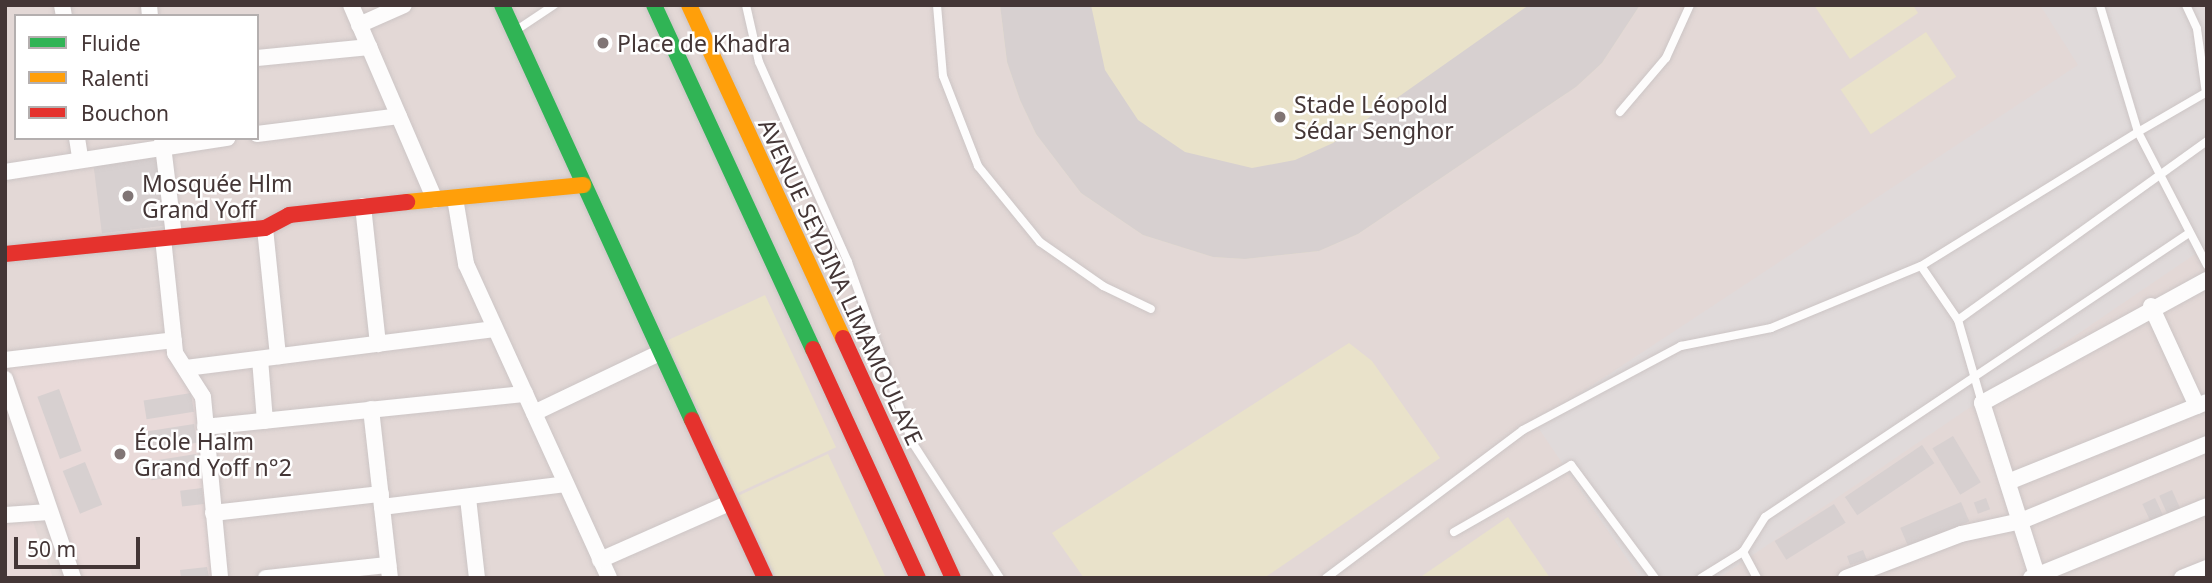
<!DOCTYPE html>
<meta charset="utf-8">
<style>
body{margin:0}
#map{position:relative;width:2212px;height:583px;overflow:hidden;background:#efe9e9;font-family:"Noto Sans",sans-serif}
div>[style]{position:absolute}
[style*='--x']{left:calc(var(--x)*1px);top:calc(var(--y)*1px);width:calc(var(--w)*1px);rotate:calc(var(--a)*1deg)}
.residential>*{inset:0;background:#e3d8d6}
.education>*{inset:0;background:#e9dad9}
.green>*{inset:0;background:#e9e2ca;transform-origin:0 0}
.parking>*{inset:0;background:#e0dada}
.building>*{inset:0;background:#d7d0d0;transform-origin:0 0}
.roads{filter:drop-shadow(0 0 2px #ccc5c5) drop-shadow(0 0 2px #ccc5c5)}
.lane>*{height:8px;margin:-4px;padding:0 4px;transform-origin:4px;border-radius:4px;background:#fdfcfc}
.street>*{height:16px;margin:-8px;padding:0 8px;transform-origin:8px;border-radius:8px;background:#fdfcfc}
.fast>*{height:16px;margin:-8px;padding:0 8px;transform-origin:8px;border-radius:8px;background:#30b455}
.slow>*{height:16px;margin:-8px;padding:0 8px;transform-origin:8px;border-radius:8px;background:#ff9f0a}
.jam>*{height:16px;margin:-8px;padding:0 8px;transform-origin:8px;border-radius:8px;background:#e5322d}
.dots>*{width:19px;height:19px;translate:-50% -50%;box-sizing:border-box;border:4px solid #fff;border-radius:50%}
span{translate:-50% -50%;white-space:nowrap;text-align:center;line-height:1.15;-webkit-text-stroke:5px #fff;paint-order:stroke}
.poi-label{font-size:23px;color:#443636}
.left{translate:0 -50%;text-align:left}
.street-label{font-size:23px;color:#443636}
.frame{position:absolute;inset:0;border:7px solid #443636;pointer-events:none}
.legend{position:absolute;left:14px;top:14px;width:245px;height:126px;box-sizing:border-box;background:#fff;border:2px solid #b4afaf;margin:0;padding:9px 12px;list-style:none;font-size:21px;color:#443636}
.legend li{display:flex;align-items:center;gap:14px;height:35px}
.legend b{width:35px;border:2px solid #b4afaf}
.scale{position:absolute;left:14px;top:537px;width:126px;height:32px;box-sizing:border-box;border:4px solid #443636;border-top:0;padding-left:9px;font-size:21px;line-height:24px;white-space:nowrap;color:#443636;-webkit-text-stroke:5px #fff;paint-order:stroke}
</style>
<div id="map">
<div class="residential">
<i style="clip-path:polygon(evenodd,5px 5px,2207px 5px,2207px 578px,5px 578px,5px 5px,16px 16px,257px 16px,257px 138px,16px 138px,16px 16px)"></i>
</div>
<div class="education">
<i style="clip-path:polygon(170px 345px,199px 398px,216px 578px,78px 578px,5px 365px)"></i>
<i style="clip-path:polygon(33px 522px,53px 578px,5px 578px,5px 524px)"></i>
</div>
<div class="green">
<i style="clip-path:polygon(1000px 5px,1640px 5px,1602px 63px,1576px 87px,1358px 234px,1319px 251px,1245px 259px,1213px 257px,1143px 235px,1081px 193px,1036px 134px,1020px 100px,1007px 62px)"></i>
<i style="clip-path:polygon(1814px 5px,1913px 5px,1918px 13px,1850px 59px)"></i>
<i style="left:1926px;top:32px;width:54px;height:103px;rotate:56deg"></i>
<i style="left:765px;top:295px;width:168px;height:109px;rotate:65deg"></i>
<i style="clip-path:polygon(1349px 343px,1372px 361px,1440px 458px,1264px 578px,1084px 578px,1052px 533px)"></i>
<i style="clip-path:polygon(828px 454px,886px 578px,776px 578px,738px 496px)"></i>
<i style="clip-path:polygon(1508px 517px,1550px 578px,1419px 578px)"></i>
</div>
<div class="parking">
<i style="clip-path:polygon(2040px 5px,2207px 5px,2207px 246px,1719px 578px,1640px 578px,1535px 423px,2078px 65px)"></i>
</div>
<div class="building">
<i style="clip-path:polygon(1000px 5px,1091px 5px,1105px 70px,1138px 120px,1185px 152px,1252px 168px,1295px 160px,1333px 143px,1529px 5px,1640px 5px,1602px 63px,1576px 87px,1358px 234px,1319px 251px,1245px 259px,1213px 257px,1143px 235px,1081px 193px,1036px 134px,1020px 100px,1007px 62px)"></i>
<i style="left:157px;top:157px;width:69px;height:64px;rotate:83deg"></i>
<i style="left:59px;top:389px;width:66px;height:23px;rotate:70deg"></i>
<i style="left:191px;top:393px;width:19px;height:48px;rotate:81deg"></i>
<i style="left:194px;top:424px;width:19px;height:47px;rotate:81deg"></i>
<i style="left:1953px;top:436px;width:54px;height:24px;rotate:59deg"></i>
<i style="left:1922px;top:445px;width:22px;height:93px;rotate:56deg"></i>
<i style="left:196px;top:454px;width:19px;height:48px;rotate:81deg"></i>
<i style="left:85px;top:462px;width:46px;height:24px;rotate:68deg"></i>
<i style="left:202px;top:488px;width:16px;height:22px;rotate:83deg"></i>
<i style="left:2172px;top:490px;width:22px;height:14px;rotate:66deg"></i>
<i style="left:1986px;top:498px;width:12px;height:13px;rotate:70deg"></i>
<i style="left:2155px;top:498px;width:21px;height:14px;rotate:65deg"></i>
<i style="left:1961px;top:502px;width:21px;height:66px;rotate:67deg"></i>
<i style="left:1834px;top:504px;width:22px;height:70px;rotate:58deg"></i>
<i style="clip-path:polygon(1863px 550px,1867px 560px,1850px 565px,1847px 556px)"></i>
<i style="clip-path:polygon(207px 567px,209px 577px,181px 578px,180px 570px)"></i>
</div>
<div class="roads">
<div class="lane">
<i style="--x:746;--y:5;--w:58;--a:77.2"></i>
<i style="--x:759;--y:62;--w:219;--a:66"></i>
<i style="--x:848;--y:262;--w:191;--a:70.4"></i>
<i style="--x:912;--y:442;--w:162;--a:57.1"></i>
<i style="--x:937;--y:5;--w:71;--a:85.2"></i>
<i style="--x:943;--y:76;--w:97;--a:68.7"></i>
<i style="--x:978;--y:166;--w:98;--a:50.8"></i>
<i style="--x:1040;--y:242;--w:77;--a:34.9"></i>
<i style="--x:1103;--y:286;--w:53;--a:25.6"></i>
<i style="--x:2186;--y:5;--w:26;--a:65"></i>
<i style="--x:2197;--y:29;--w:65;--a:82"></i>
<i style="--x:515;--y:31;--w:47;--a:-33.7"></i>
<i style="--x:2207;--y:92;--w:80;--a:149.9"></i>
<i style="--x:2138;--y:132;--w:150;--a:62.6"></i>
<i style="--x:1620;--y:112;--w:71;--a:-49.6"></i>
<i style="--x:1666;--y:58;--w:58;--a:-65.6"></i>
<i style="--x:1958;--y:320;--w:307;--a:-35.7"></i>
<i style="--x:1982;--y:403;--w:86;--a:-106.1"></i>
<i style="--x:1958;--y:320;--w:65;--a:-124.4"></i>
<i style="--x:1921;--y:266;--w:255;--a:-31.7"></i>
<i style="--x:2138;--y:132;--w:133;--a:-106.7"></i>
<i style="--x:1454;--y:532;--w:135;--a:-29.8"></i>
<i style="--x:1571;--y:465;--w:141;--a:53.4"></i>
<i style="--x:1326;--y:578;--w:246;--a:-36.9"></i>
<i style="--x:1523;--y:430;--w:179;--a:-28"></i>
<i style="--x:1681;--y:346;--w:92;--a:-11.3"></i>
<i style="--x:1771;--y:328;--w:162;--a:-22.5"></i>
<i style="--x:1701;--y:578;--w:49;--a:-31.8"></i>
<i style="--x:1757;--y:578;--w:30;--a:-118"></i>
<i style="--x:1743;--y:552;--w:41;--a:-57.8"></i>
<i style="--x:1765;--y:517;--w:510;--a:-33.81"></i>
</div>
<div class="street">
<i style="--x:62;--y:5;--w:11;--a:80"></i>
<i style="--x:149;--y:5;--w:11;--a:85"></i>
<i style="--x:351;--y:5;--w:212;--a:66.7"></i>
<i style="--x:359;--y:25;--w:49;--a:-24"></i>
<i style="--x:257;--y:58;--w:113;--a:-5.6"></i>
<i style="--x:257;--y:134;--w:143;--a:-7.2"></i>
<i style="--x:77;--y:138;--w:20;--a:81"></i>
<i style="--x:162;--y:138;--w:99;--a:83"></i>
<i style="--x:5;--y:172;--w:225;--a:-8.7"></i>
<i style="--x:455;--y:198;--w:67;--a:80.5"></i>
<i style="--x:466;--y:264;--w:345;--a:65.5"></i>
<i style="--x:363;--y:206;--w:139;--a:83.8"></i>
<i style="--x:265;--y:228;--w:129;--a:84.2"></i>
<i style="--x:163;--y:238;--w:116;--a:84"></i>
<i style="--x:175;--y:353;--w:52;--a:57.5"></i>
<i style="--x:203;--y:397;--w:182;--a:84.6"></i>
<i style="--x:2151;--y:306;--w:110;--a:65.3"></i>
<i style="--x:260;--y:359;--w:62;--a:85.4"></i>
<i style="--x:5;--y:360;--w:170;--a:-6.7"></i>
<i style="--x:186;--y:368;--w:311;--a:-7.2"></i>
<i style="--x:5;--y:379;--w:210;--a:71.1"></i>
<i style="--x:371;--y:409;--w:170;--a:83.6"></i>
<i style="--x:534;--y:413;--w:139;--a:-25.6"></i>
<i style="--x:205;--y:427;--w:322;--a:-5.9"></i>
<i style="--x:2008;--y:482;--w:214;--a:-21.9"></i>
<i style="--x:468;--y:498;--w:81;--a:83.6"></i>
<i style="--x:382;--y:507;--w:185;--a:-7.1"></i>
<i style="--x:213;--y:513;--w:169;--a:-6.5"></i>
<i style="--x:5;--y:515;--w:44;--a:-3.9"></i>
<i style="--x:600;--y:560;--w:141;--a:-23.8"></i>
<i style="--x:266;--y:578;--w:123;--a:-6.1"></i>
<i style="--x:1846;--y:578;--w:123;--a:-20.9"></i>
<i style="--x:1961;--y:534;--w:61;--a:-12.2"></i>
<i style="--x:2021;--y:521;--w:201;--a:-22.5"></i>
<i style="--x:2031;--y:578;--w:190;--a:-22.2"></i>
<i style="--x:2038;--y:578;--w:184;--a:-107.7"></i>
<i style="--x:1982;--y:403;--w:256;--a:-28.7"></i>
<i style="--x:2182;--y:578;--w:27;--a:-22"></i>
</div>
<div class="fast">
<i style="--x:502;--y:5;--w:456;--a:65.4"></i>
<i style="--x:654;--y:5;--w:379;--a:65.2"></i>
</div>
<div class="slow">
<i style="--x:689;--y:5;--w:367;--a:65.2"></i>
<i style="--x:407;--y:202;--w:177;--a:-5.5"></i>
</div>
<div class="jam">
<i style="--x:5;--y:254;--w:261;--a:-5.7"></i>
<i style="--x:265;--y:228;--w:27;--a:-28"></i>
<i style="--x:289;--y:215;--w:119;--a:-6.3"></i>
<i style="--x:843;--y:338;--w:264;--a:65.4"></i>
<i style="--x:813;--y:349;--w:252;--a:65.4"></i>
<i style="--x:692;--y:420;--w:174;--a:65.2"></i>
</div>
</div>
<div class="dots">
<i style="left:603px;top:43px;background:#807575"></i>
<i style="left:1280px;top:117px;background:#807575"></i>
<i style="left:128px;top:196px;background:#807575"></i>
<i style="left:120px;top:454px;background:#807575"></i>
</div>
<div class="poi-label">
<span class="left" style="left:617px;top:43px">Place de Khadra</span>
<span class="left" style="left:1294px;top:117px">Stade Léopold<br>Sédar Senghor</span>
<span class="left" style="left:142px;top:196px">Mosquée Hlm<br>Grand Yoff</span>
<span class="left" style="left:134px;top:454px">École Halm<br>Grand Yoff n°2</span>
</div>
<div class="street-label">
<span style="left:841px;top:282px;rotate:65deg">AVENUE SEYDINA LIMAMOULAYE</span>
</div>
<div class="frame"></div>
<ul class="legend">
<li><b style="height:9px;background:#30b455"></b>Fluide</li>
<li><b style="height:9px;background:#ff9f0a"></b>Ralenti</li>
<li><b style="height:9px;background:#e5322d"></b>Bouchon</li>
</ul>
<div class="scale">50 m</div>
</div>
